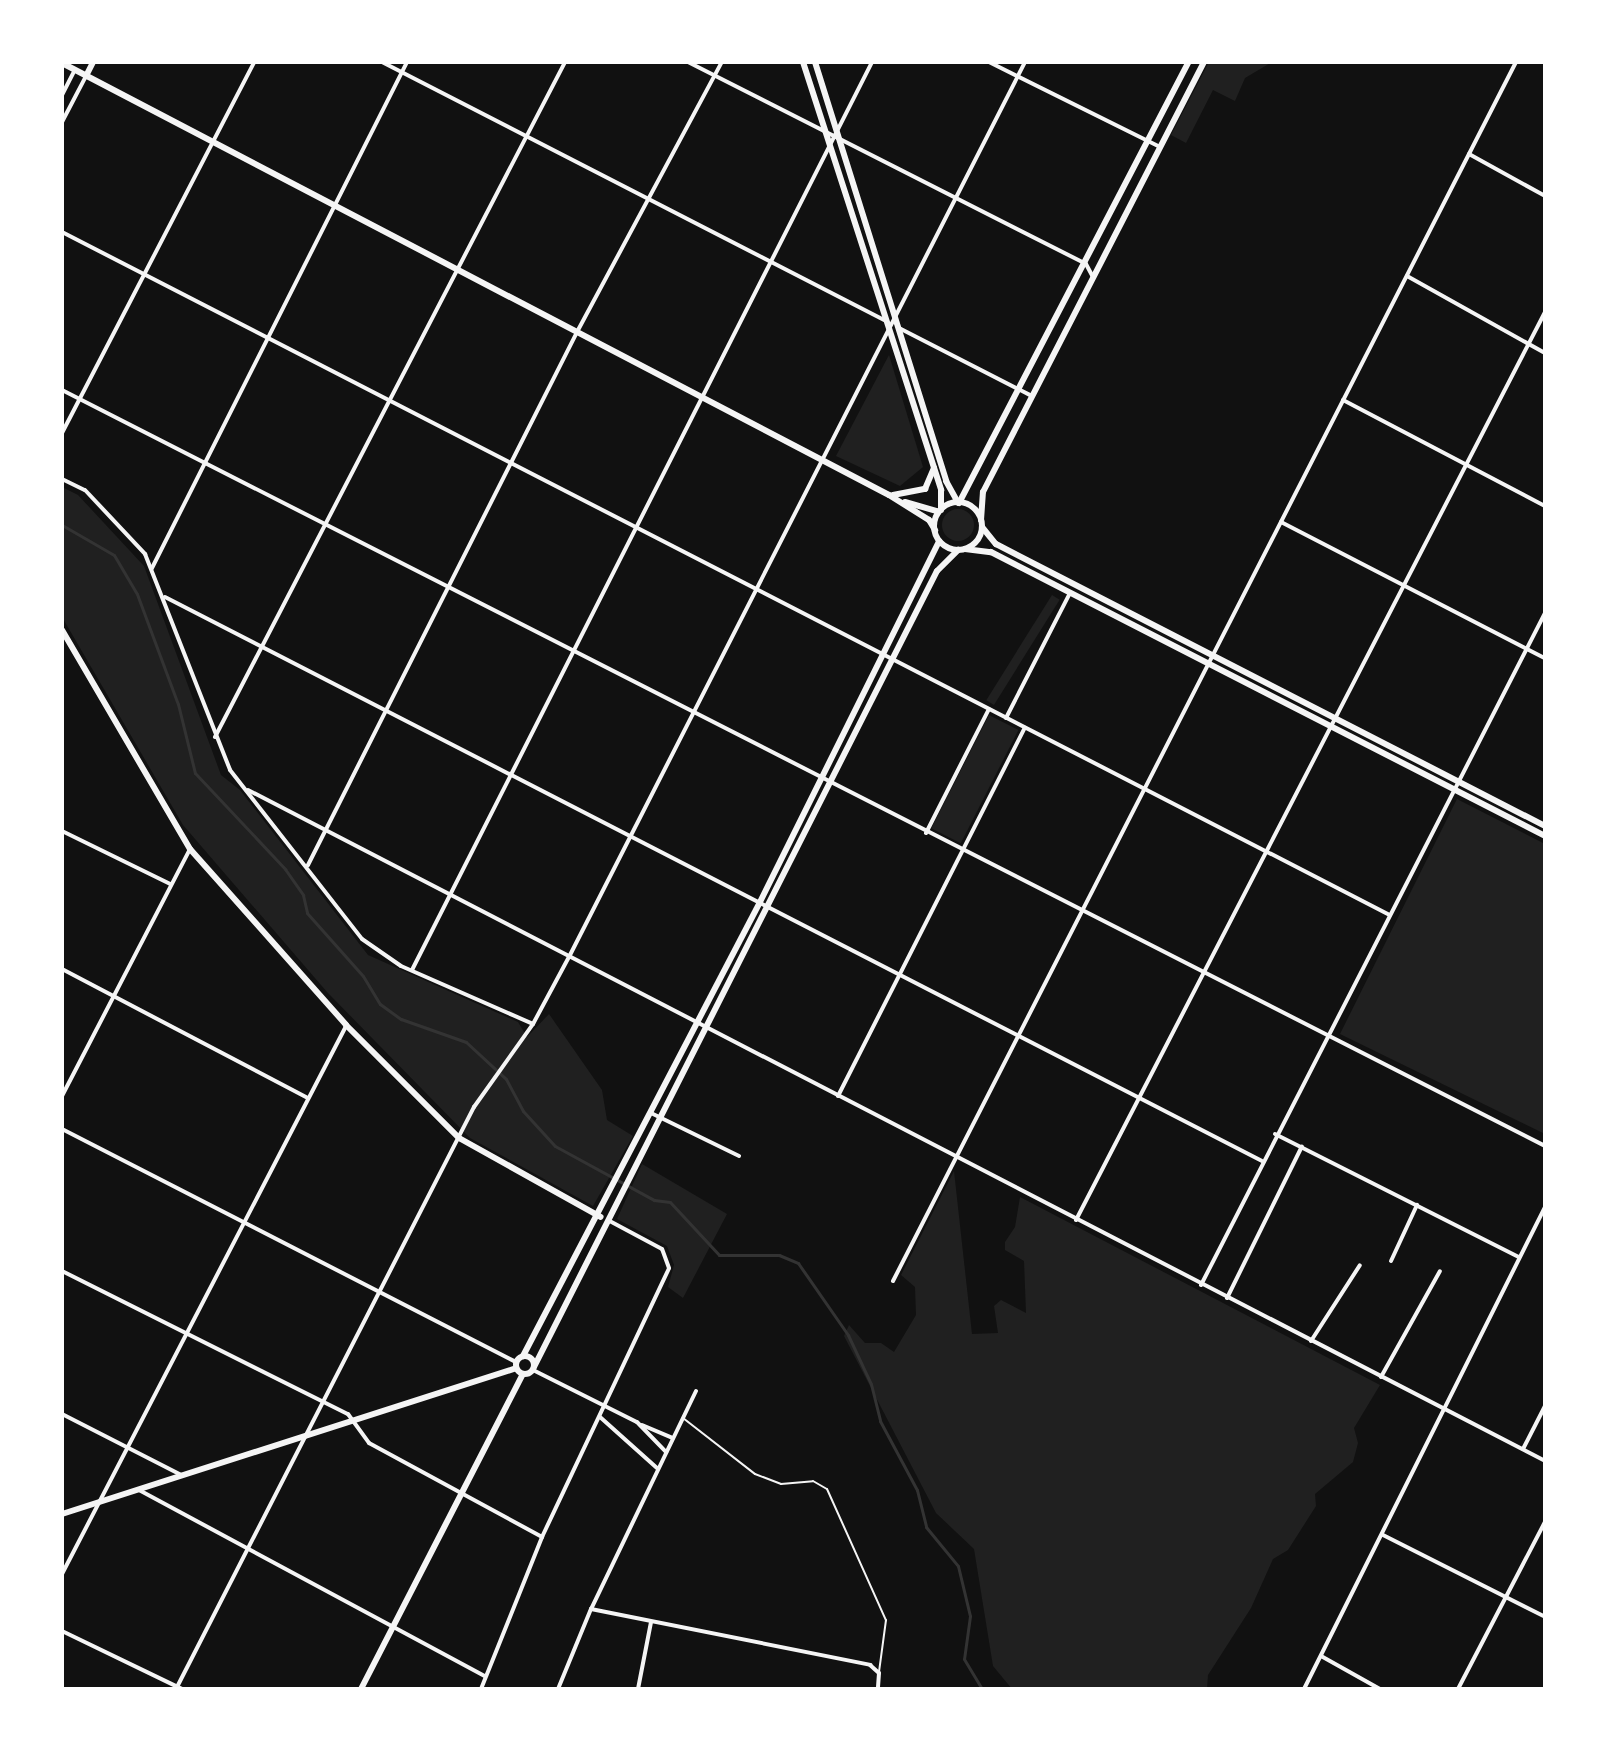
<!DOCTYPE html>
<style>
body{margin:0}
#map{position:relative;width:1607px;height:1751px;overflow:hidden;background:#111;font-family:"Noto Sans",sans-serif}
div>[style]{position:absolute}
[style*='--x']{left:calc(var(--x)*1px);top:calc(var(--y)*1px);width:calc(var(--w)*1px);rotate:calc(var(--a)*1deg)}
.green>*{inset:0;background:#202020;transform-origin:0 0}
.round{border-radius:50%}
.stream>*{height:3px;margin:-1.5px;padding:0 1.5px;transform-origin:1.5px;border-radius:1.5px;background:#333}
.service>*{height:2px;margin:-1px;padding:0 1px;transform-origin:1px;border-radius:1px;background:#f5f5f5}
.minor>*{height:4px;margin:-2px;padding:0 2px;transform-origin:2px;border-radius:2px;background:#f5f5f5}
.secondary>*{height:6px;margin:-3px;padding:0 3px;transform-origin:3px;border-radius:3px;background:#f5f5f5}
.secondary>.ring{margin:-3px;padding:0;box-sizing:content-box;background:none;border:6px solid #f5f5f5;border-radius:50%}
.primary>*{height:6px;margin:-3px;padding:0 3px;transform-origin:3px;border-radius:3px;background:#f5f5f5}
.primary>.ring{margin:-3px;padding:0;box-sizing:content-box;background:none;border:6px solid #f5f5f5;border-radius:50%}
span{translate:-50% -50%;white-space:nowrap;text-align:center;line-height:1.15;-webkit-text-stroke:7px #fff;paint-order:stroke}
.frame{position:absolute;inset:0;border:64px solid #fff;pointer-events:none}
</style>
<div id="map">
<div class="green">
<i style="clip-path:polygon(1209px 62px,1272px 62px,1245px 78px,1235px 101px,1213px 90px,1186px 143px,1171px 135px)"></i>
<i style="clip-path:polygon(889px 355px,923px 467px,900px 486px,836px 456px)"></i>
<i style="clip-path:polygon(62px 487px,78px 495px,144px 566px,221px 775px,240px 790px,368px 955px,518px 1022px,527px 1037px,549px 1014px,602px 1090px,607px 1120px,633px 1136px,593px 1206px,470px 1138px,327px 992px,183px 825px,62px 617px)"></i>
<i class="round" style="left:942px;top:509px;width:32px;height:32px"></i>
<i style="left:1052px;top:595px;width:9px;height:124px;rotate:32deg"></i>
<i style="left:989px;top:715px;width:33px;height:127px;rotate:27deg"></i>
<i style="clip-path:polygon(1457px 799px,1545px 844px,1545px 1134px,1340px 1034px)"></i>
<i style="clip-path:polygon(642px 1164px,727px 1214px,683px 1298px,668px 1287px,674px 1265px,667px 1246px,617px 1219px)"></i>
<i style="clip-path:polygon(954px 1171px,972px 1334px,998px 1333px,994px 1306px,1001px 1300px,1026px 1313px,1024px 1261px,1005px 1250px,1005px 1242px,1015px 1227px,1020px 1197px,1380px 1385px,1354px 1428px,1358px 1443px,1353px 1462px,1315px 1494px,1316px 1506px,1288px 1550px,1273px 1559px,1251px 1608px,1208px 1675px,1207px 1689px,1012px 1689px,993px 1666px,974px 1549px,936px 1513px,844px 1336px,849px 1325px,865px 1343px,881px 1343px,894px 1352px,916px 1315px,915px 1287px,901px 1275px)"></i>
</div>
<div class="stream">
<i style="--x:62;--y:525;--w:60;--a:30"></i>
<i style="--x:114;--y:555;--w:45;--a:59.5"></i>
<i style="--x:137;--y:594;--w:117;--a:69.6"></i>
<i style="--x:178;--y:704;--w:71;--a:76.2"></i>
<i style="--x:195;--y:773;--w:132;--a:46.8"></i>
<i style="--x:285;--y:869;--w:32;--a:55"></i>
<i style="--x:303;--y:895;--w:18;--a:77"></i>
<i style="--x:307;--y:913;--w:84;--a:48.4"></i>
<i style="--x:363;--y:976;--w:33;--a:59"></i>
<i style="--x:380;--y:1004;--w:26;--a:36"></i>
<i style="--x:401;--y:1019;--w:69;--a:19.5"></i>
<i style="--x:466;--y:1042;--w:54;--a:42.8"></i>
<i style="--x:506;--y:1079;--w:36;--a:62"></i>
<i style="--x:523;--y:1111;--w:47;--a:47.6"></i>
<i style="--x:555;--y:1146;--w:113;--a:28.6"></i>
<i style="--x:654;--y:1200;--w:16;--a:7"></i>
<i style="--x:670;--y:1202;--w:72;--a:47.2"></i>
<i style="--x:719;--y:1255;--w:60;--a:0"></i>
<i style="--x:779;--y:1255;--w:21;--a:23"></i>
<i style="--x:798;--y:1263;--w:88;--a:55.2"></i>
<i style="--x:848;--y:1335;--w:54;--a:64.9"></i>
<i style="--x:871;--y:1384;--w:38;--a:76"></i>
<i style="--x:880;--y:1421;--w:78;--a:61.8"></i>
<i style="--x:917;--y:1490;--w:38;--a:76"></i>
<i style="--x:926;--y:1527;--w:50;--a:50.6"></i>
<i style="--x:958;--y:1566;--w:51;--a:76.5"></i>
<i style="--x:970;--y:1616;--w:43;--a:97.9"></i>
<i style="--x:964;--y:1659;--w:35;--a:59"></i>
</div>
<div class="service">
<i style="--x:683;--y:1418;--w:91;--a:37.9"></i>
<i style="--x:755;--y:1474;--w:28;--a:21"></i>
<i style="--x:781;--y:1484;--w:32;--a:-5"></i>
<i style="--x:813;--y:1481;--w:16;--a:30"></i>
<i style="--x:827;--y:1489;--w:144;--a:65.8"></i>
<i style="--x:886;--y:1620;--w:52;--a:97.7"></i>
</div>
<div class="minor">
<i style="--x:382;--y:62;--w:564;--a:27.2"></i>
<i style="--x:688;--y:62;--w:446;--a:26.9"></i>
<i style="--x:1086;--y:264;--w:15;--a:62"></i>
<i style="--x:989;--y:62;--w:191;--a:26.4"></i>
<i style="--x:62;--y:95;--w:28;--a:-63"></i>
<i style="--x:62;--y:122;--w:52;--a:-62.4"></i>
<i style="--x:1469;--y:154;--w:87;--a:28.9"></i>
<i style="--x:62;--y:232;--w:1493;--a:27.22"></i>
<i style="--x:1407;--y:276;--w:158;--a:29.2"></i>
<i style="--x:899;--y:328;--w:149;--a:27.1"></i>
<i style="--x:62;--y:390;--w:1665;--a:27.01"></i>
<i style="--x:1343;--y:400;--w:228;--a:27.7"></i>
<i style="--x:62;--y:433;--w:418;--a:-62.6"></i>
<i style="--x:62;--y:479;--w:25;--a:26"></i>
<i style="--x:85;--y:490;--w:88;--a:46.8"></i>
<i style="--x:145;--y:554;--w:232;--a:68.5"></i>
<i style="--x:230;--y:770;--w:214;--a:52"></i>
<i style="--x:362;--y:939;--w:47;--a:34.7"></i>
<i style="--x:401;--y:966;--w:144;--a:23.7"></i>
<i style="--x:1281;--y:522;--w:297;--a:27.3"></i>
<i style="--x:152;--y:568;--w:567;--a:-63.25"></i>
<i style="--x:165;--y:597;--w:1233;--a:27.21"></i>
<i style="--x:1006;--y:718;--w:140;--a:-62.9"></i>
<i style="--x:215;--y:737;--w:760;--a:-62.59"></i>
<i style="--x:248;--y:790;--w:1460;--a:27.35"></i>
<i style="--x:62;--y:831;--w:120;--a:26.1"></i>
<i style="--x:926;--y:833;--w:139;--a:-63.1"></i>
<i style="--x:308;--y:865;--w:597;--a:-63.22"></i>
<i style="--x:577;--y:332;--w:306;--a:-61.8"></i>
<i style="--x:62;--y:969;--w:276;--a:27.7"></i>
<i style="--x:412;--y:970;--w:1018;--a:-63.13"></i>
<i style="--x:62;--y:1096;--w:278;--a:-62.6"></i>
<i style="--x:838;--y:1096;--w:413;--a:-63.1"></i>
<i style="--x:651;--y:1113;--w:98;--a:26"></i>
<i style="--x:62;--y:1129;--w:510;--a:27.17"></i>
<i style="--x:1275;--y:1134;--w:273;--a:26.8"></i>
<i style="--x:1076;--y:1220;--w:1022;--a:-62.68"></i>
<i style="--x:1391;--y:1261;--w:62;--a:-65.1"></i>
<i style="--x:62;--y:1271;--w:320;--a:26.6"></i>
<i style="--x:348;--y:1414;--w:36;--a:54"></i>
<i style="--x:369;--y:1443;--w:197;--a:28.5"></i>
<i style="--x:893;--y:1281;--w:1369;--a:-62.93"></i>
<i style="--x:1201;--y:1285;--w:755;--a:-62.89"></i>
<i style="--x:1227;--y:1298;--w:169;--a:-63.7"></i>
<i style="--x:1311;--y:1341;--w:90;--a:-57.2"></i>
<i style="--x:533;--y:1370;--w:116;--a:26.6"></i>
<i style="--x:637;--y:1422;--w:42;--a:46"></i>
<i style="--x:1381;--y:1377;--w:121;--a:-60.9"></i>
<i style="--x:696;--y:1391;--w:242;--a:115.7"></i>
<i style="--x:591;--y:1609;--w:285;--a:11.3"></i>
<i style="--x:870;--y:1665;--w:12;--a:42"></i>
<i style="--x:879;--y:1673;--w:16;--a:94"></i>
<i style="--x:62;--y:1414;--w:134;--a:27.1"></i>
<i style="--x:600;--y:1417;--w:76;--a:41.8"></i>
<i style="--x:642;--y:1425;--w:33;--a:23"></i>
<i style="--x:1523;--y:1449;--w:48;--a:-62.9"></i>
<i style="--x:139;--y:1490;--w:393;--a:28.3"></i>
<i style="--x:1383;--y:1535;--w:182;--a:26.8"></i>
<i style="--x:62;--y:1574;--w:617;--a:-62.6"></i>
<i style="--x:62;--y:1631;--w:133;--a:25.8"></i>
<i style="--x:1321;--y:1656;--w:68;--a:29.2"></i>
<i style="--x:176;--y:1689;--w:654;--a:-62.89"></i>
<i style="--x:474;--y:1107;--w:102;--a:-54.6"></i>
<i style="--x:533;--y:1024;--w:76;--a:-61.8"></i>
<i style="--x:569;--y:957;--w:1004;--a:-63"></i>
<i style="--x:481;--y:1689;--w:164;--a:-68.1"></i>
<i style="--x:542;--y:1537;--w:297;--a:-64.7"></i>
<i style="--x:669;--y:1268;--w:20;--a:-110"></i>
<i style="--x:662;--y:1249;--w:61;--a:-151.8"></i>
<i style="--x:558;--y:1689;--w:87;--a:-67.6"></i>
<i style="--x:638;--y:1689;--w:68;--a:-79"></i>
<i style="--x:1304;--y:1689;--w:539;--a:-63.43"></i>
<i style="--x:1458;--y:1689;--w:188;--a:-62.5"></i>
</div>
<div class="secondary">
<i style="--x:803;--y:62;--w:450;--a:72.1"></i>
<i style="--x:941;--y:490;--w:20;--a:90"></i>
<i style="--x:815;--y:62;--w:439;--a:72.6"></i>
<i style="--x:946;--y:481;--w:25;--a:61"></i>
<i style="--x:86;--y:76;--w:16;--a:-63"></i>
<i style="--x:959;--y:503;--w:497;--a:-62.5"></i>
<i style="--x:981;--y:520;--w:28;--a:-86"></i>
<i style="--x:983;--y:492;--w:483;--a:-62.8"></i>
<i style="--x:62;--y:630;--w:254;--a:59.7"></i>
<i style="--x:190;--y:849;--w:235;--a:48.4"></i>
<i style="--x:346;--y:1025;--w:160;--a:45"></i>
<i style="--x:459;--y:1138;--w:162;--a:29.1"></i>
<i class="ring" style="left:516px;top:1356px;width:12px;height:12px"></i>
<i style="--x:523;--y:1356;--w:512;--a:-62.43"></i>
<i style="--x:760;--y:902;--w:403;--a:-63.6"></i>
<i style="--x:534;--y:1367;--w:892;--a:-63.15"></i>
<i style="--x:937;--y:571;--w:30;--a:-45"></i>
<i style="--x:62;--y:1514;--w:477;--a:-17.8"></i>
<i style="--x:361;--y:1689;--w:354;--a:-62.8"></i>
</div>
<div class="primary">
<i style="--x:62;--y:63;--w:933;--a:27.58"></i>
<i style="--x:889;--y:495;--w:47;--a:32"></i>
<i style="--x:929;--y:520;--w:12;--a:59"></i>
<i style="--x:893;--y:495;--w:33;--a:-11"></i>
<i style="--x:925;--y:489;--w:23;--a:-67"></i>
<i style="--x:905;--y:502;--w:35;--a:16"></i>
<i class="ring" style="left:934px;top:502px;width:42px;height:42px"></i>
<i style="--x:982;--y:527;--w:22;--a:51"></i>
<i style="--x:996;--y:544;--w:617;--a:27.19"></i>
<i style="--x:965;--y:549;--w:26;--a:7"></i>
<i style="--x:991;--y:552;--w:623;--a:27.14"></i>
</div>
<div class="frame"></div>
</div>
